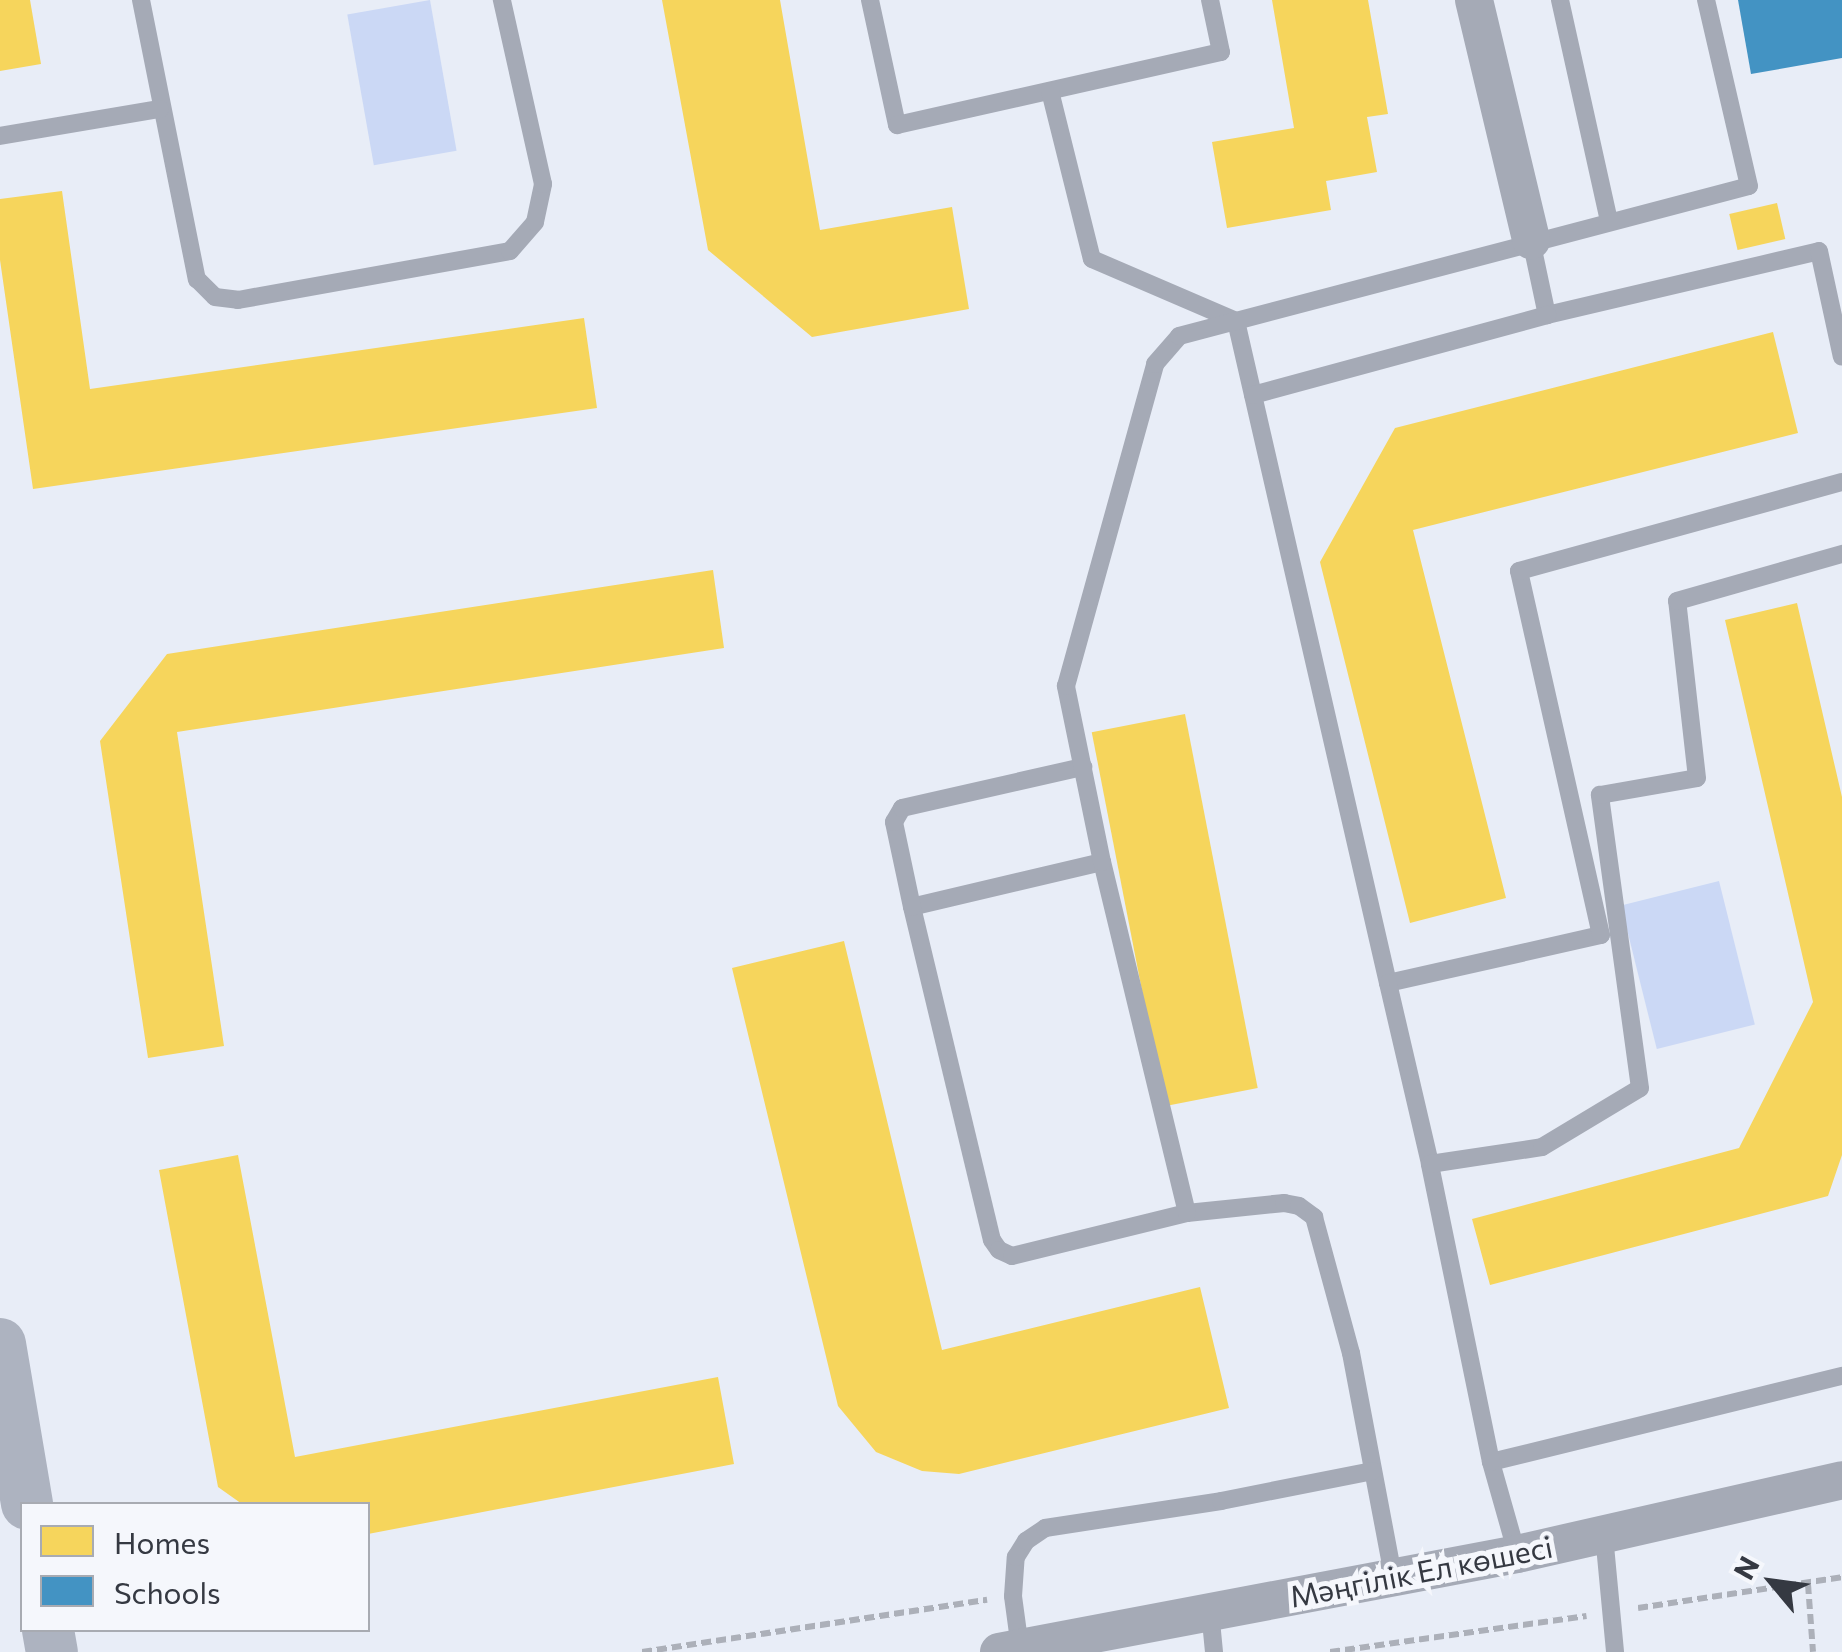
<!DOCTYPE html>
<meta charset="utf-8">
<style>
body{margin:0}
#map{position:relative;width:1842px;height:1652px;overflow:hidden;background:#e8edf7;font-family:Commissioner,sans-serif}
div>[style]{position:absolute}
[style*='--x']{left:calc(var(--x)*1px);top:calc(var(--y)*1px);width:calc(var(--w)*1px);rotate:calc(var(--a)*1deg)}
.green>*{inset:0;background:#cbd8f5;transform-origin:0 0}
.homes>*{inset:0;background:#f6d55c;transform-origin:0 0}
.schools>*{inset:0;background:#4393c3}
.path>*{height:6px;margin-top:-3px;transform-origin:0;background:repeating-linear-gradient(90deg,#acb0b9 0 10px,transparent 0 15px)}
.lane>*{height:18px;margin:-9px;padding:0 9px;transform-origin:9px;border-radius:9px;background:#a5aab6}
.street>*{height:38px;margin:-19px;padding:0 19px;transform-origin:19px;border-radius:19px;background:#a5aab6}
.secondary>*{height:52px;margin:-26px;padding:0 26px;transform-origin:26px;border-radius:26px;background:#adb3c0}
span{translate:-50% -50%;white-space:nowrap;text-align:center;line-height:1.15;-webkit-text-stroke:10px #f5f7fc;paint-order:stroke}
.street-label{font-size:30px;color:#353942}
.legend{position:absolute;left:20px;top:1502px;width:350px;height:130px;box-sizing:border-box;background:#f5f7fc;border:2px solid #a8abb2;margin:0;padding:12px 18px;list-style:none;font-size:30px;color:#353942}
.legend li{display:flex;align-items:center;gap:20px;height:50px}
.legend b{width:50px;border:2px solid #a8abb2}
.north{position:absolute;left:1722px;top:1532px;width:100px;height:100px;-webkit-text-stroke:8px #f5f7fc;paint-order:stroke;rotate:299deg;font-size:28px;font-weight:700;line-height:40px;text-align:center;color:#353942}
.north::after{content:'';display:block;margin:auto;width:35px;height:45px;background:#353942;clip-path:polygon(50% 0,100% 100%,50% 72%,0 100%)}
</style>
<div id="map">
<div class="green">
<i style="left:430px;top:0;width:153px;height:84px;rotate:80deg"></i>
<i style="left:1719px;top:881px;width:148px;height:101px;rotate:76deg"></i>
</div>
<div class="homes">
<i style="clip-path:polygon(0 0,30px 0,41px 64px,0 71px)"></i>
<i style="clip-path:polygon(662px 0,780px 0,820px 230px,952px 207px,969px 309px,812px 337px,708px 250px)"></i>
<i style="clip-path:polygon(1272px 0,1368px 0,1388px 114px,1367px 117px,1377px 172px,1326px 181px,1331px 210px,1227px 228px,1212px 142px,1294px 128px)"></i>
<i style="clip-path:polygon(62px 191px,90px 389px,584px 318px,597px 408px,33px 489px,0 260px,0 199px)"></i>
<i style="left:1777px;top:203px;width:37px;height:49px;rotate:77deg"></i>
<i style="clip-path:polygon(1773px 332px,1798px 433px,1413px 530px,1506px 898px,1410px 923px,1320px 562px,1395px 428px)"></i>
<i style="clip-path:polygon(713px 570px,724px 648px,177px 732px,224px 1046px,148px 1058px,100px 741px,167px 654px)"></i>
<i style="clip-path:polygon(1797px 603px,1842px 797px,1842px 1155px,1828px 1196px,1490px 1285px,1472px 1219px,1739px 1148px,1813px 1002px,1725px 620px)"></i>
<i style="left:1185px;top:714px;width:381px;height:95px;rotate:79deg"></i>
<i style="clip-path:polygon(844px 941px,942px 1350px,1200px 1287px,1229px 1408px,959px 1474px,922px 1471px,876px 1452px,838px 1406px,732px 968px)"></i>
<i style="clip-path:polygon(238px 1155px,295px 1457px,718px 1377px,734px 1464px,368px 1534px,368px 1504px,242px 1504px,218px 1487px,159px 1170px)"></i>
</div>
<div class="schools">
<i style="clip-path:polygon(1738px 0,1842px 0,1842px 58px,1751px 74px)"></i>
</div>
<div class="path">
<i style="--x:1808;--y:1584;--w:68;--a:85.8"></i>
<i style="--x:1638;--y:1608;--w:206;--a:-8.6"></i>
<i style="--x:642;--y:1652;--w:349;--a:-8.6"></i>
<i style="--x:1330;--y:1652;--w:259;--a:-8"></i>
</div>
<div class="lane">
<i style="--x:141;--y:0;--w:285;--a:78.7"></i>
<i style="--x:197;--y:279;--w:25;--a:45"></i>
<i style="--x:215;--y:297;--w:23;--a:7"></i>
<i style="--x:238;--y:300;--w:276;--a:-10.2"></i>
<i style="--x:510;--y:251;--w:38;--a:-49"></i>
<i style="--x:535;--y:222;--w:39;--a:-78"></i>
<i style="--x:543;--y:184;--w:189;--a:-102.6"></i>
<i style="--x:870;--y:0;--w:128;--a:77.8"></i>
<i style="--x:897;--y:125;--w:332;--a:-12.7"></i>
<i style="--x:1221;--y:52;--w:53;--a:-101.9"></i>
<i style="--x:1560;--y:0;--w:226;--a:77.5"></i>
<i style="--x:1050;--y:91;--w:173;--a:76"></i>
<i style="--x:1092;--y:259;--w:157;--a:23.3"></i>
<i style="--x:1236;--y:321;--w:679;--a:77.07"></i>
<i style="--x:1388;--y:983;--w:218;--a:-12.7"></i>
<i style="--x:1601;--y:935;--w:373;--a:-102.7"></i>
<i style="--x:1519;--y:571;--w:335;--a:-15.4"></i>
<i style="--x:0;--y:136;--w:162;--a:-9.6"></i>
<i style="--x:1531;--y:240;--w:77;--a:78"></i>
<i style="--x:1547;--y:315;--w:279;--a:-13.2"></i>
<i style="--x:1819;--y:251;--w:108;--a:77.8"></i>
<i style="--x:1253;--y:395;--w:305;--a:-15.2"></i>
<i style="--x:1102;--y:862;--w:195;--a:166.7"></i>
<i style="--x:912;--y:907;--w:342;--a:76.5"></i>
<i style="--x:992;--y:1240;--w:12;--a:55"></i>
<i style="--x:999;--y:1250;--w:14;--a:25"></i>
<i style="--x:1012;--y:1256;--w:180;--a:-13.8"></i>
<i style="--x:1187;--y:1213;--w:98;--a:-5.9"></i>
<i style="--x:1284;--y:1203;--w:15;--a:11"></i>
<i style="--x:1299;--y:1206;--w:19;--a:36"></i>
<i style="--x:1314;--y:1217;--w:141;--a:74.8"></i>
<i style="--x:1351;--y:1353;--w:227;--a:79.3"></i>
<i style="--x:912;--y:907;--w:87;--a:-102"></i>
<i style="--x:894;--y:822;--w:16;--a:-60"></i>
<i style="--x:902;--y:808;--w:186;--a:-12.8"></i>
<i style="--x:1388;--y:983;--w:186;--a:76.9"></i>
<i style="--x:1187;--y:1213;--w:361;--a:-103.6"></i>
<i style="--x:1102;--y:862;--w:180;--a:-101.6"></i>
<i style="--x:1066;--y:686;--w:334;--a:-74.5"></i>
<i style="--x:1155;--y:364;--w:37;--a:-49"></i>
<i style="--x:1179;--y:336;--w:589;--a:-14.74"></i>
<i style="--x:1749;--y:186;--w:191;--a:-103"></i>
<i style="--x:1491;--y:1462;--w:361;--a:-13.8"></i>
<i style="--x:1604;--y:1535;--w:118;--a:84.6"></i>
<i style="--x:1517;--y:1554;--w:96;--a:-105.8"></i>
<i style="--x:1491;--y:1462;--w:304;--a:-101.6"></i>
<i style="--x:1430;--y:1164;--w:113;--a:-8.6"></i>
<i style="--x:1542;--y:1147;--w:114;--a:-31"></i>
<i style="--x:1640;--y:1088;--w:296;--a:-97.8"></i>
<i style="--x:1600;--y:795;--w:98;--a:-9.9"></i>
<i style="--x:1697;--y:778;--w:178;--a:-96.4"></i>
<i style="--x:1677;--y:601;--w:172;--a:-15.9"></i>
<i style="--x:1210;--y:1611;--w:41;--a:84.4"></i>
<i style="--x:1020;--y:1648;--w:52;--a:-97.7"></i>
<i style="--x:1013;--y:1596;--w:39;--a:-86"></i>
<i style="--x:1016;--y:1557;--w:19;--a:-58"></i>
<i style="--x:1026;--y:1541;--w:23;--a:-34"></i>
<i style="--x:1045;--y:1528;--w:178;--a:-8.7"></i>
<i style="--x:1221;--y:1501;--w:154;--a:-11.2"></i>
</div>
<div class="street">
<i style="--x:1474;--y:0;--w:247;--a:76.6"></i>
<i style="--x:999;--y:1652;--w:527;--a:-10.71"></i>
<i style="--x:1517;--y:1554;--w:333;--a:-12.8"></i>
</div>
<div class="secondary">
<i style="--x:0;--y:1344;--w:162;--a:80.4"></i>
<i style="--x:48;--y:1630;--w:22;--a:80"></i>
</div>
<div class="street-label">
<span style="left:1421px;top:1571px;rotate:-11deg">Мәңгілік Ел көшесі</span>
</div>
<ul class="legend">
<li><b style="height:28px;background:#f6d55c"></b>Homes</li>
<li><b style="height:28px;background:#4393c3"></b>Schools</li>
</ul>
<div class="north">N</div>
</div>
